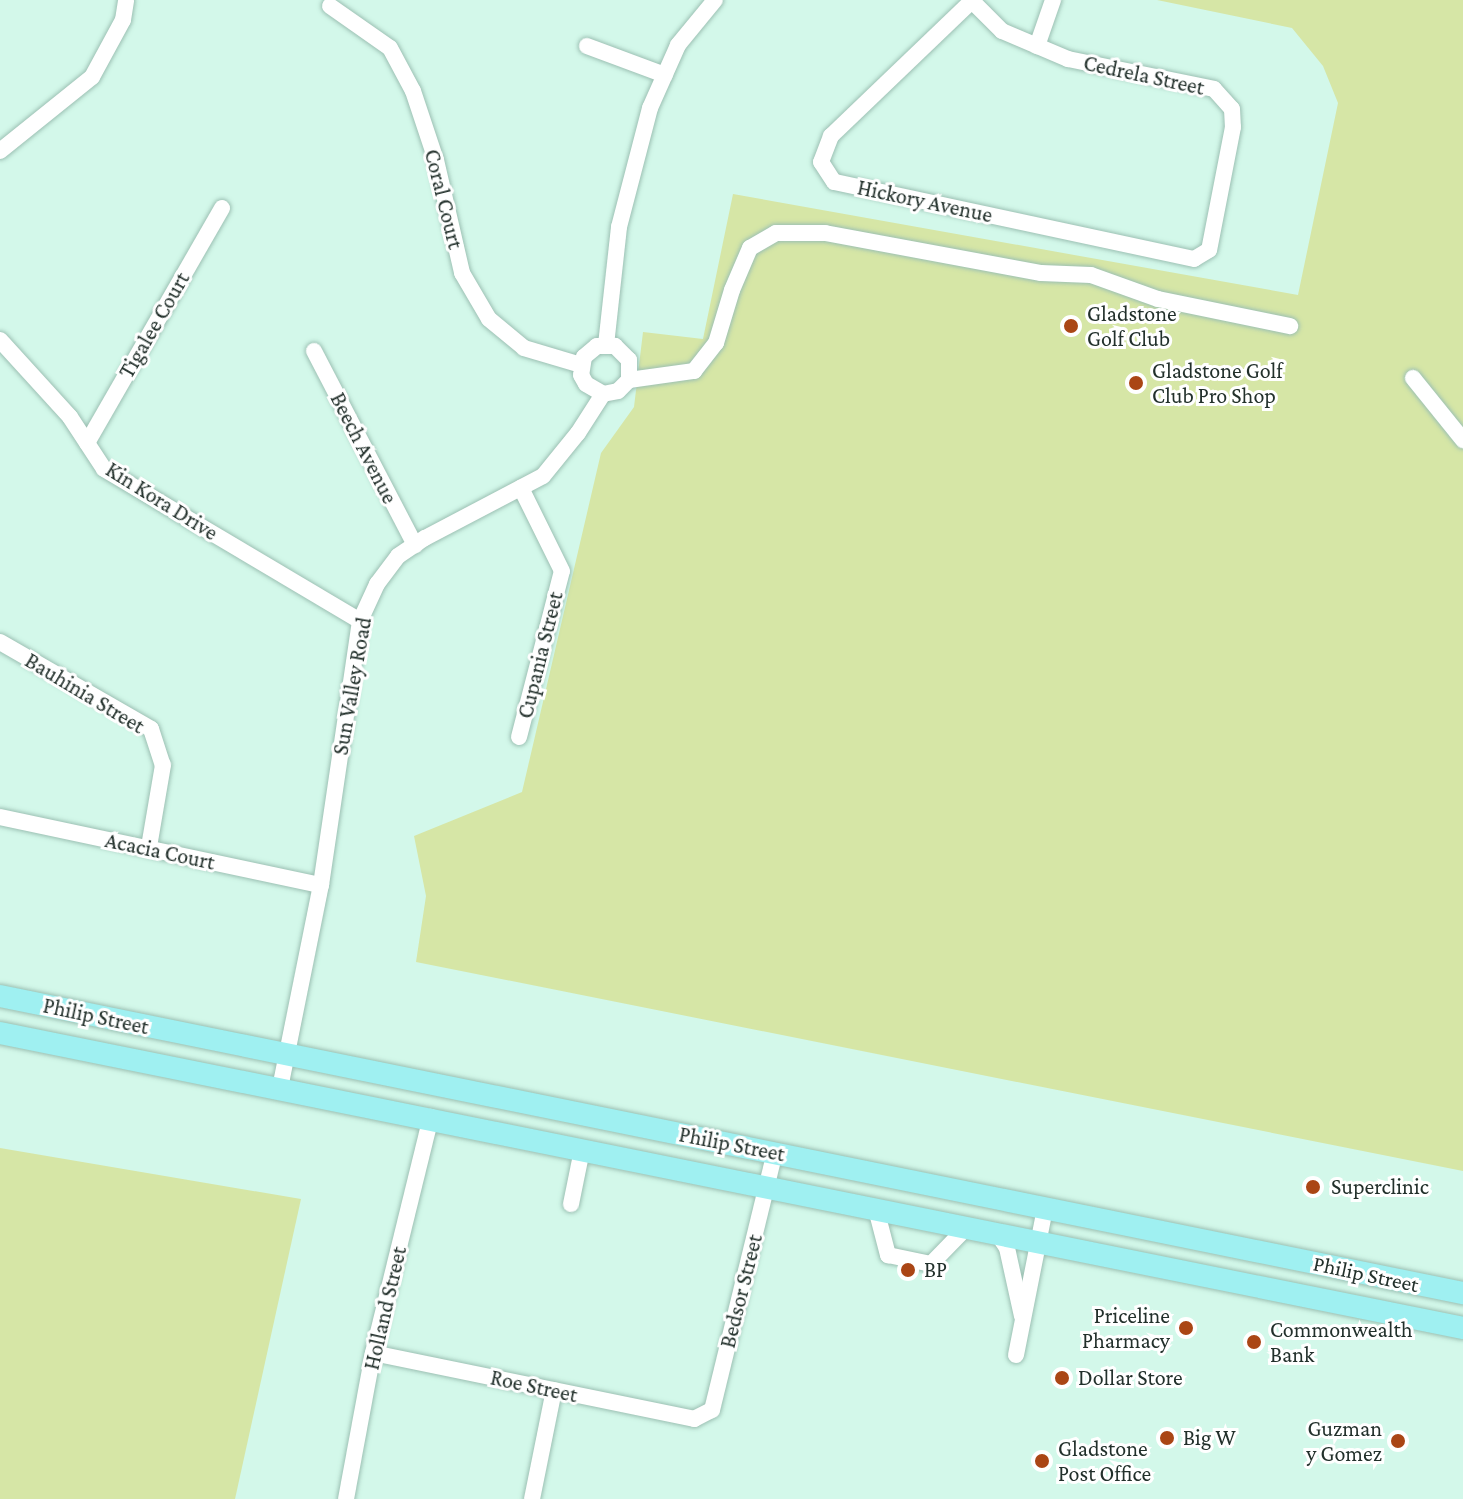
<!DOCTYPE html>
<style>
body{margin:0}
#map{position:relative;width:1463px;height:1499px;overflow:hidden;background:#d3f8ea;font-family:"Crimson Pro",serif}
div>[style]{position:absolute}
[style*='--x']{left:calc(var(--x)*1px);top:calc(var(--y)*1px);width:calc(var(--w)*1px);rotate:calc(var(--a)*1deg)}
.green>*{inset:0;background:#d6e6a6}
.roads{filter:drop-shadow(0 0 2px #9cc0b3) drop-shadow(0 0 2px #9cc0b3)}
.minor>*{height:16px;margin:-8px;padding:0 8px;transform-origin:8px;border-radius:8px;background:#fff}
.major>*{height:22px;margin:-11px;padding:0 11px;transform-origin:11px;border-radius:11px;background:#9ff0f1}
.dots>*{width:22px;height:22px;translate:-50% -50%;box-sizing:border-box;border:4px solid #fff;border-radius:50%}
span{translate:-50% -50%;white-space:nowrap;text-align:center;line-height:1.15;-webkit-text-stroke:6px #fff;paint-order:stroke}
.street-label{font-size:22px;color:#22302b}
.poi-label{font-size:22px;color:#22302b}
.left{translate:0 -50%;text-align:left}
.right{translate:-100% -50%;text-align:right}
</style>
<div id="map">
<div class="green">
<i style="clip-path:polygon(1157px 0,1463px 0,1463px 1171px,416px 962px,426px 896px,414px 836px,522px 792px,601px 453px,634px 407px,643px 332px,703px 339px,733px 194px,1298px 295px,1338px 103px,1323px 66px,1292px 28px)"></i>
<i style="clip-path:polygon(0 1148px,301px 1199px,235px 1499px,0 1499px)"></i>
</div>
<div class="roads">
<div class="minor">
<i style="--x:971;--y:0;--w:44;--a:45"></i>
<i style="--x:1002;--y:31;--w:72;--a:23"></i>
<i style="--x:1068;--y:59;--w:149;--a:11.6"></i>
<i style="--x:1214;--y:89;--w:27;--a:48"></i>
<i style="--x:1232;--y:109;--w:18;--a:87"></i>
<i style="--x:1233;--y:127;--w:125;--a:101"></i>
<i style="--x:1209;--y:250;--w:17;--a:149"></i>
<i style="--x:1194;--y:259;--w:368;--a:-167.9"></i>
<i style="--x:834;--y:182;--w:24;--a:-123"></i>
<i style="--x:821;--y:162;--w:28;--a:-69"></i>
<i style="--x:831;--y:136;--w:195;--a:-43.8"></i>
<i style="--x:330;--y:6;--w:73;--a:35"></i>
<i style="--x:390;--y:48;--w:49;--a:61.9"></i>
<i style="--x:413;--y:91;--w:73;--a:71.6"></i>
<i style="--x:436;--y:160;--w:116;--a:77"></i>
<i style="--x:462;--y:273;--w:53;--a:59.6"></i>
<i style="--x:489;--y:319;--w:45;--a:39.6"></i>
<i style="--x:524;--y:348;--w:59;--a:16.6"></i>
<i style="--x:587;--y:46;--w:83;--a:20.4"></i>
<i style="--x:1037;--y:46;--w:49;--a:-70.8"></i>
<i style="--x:0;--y:151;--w:118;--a:-38.8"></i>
<i style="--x:92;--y:77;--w:65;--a:-61.5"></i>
<i style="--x:123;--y:20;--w:20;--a:-81"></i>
<i style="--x:0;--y:340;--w:104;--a:47.7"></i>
<i style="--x:70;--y:417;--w:62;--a:56.8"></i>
<i style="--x:104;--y:469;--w:298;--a:30.7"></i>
<i style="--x:606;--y:345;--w:119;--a:-83.7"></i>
<i style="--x:619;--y:227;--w:123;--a:-75.4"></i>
<i style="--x:650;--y:108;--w:69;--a:-66"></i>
<i style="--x:678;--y:45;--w:58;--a:-50.6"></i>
<i style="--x:314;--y:351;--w:219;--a:62.5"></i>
<i style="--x:1413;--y:378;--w:80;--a:51.1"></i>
<i style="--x:629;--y:380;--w:20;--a:-90"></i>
<i style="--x:629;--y:360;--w:20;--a:-135"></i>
<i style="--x:615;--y:346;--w:18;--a:180"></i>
<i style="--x:597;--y:346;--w:17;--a:140"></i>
<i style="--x:584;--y:357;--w:18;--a:99"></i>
<i style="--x:581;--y:375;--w:10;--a:61"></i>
<i style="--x:586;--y:384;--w:20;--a:30"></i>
<i style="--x:603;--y:394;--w:15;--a:-11"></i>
<i style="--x:618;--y:391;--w:16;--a:-45"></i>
<i style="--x:629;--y:380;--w:66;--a:-7.9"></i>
<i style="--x:694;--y:371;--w:36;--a:-52"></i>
<i style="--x:716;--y:343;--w:55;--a:-73.2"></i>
<i style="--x:732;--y:290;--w:46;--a:-66.8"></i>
<i style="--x:750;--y:248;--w:30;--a:-30"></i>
<i style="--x:776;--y:233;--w:49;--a:0"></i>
<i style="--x:825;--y:233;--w:220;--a:10.5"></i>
<i style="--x:1041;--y:273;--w:50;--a:2.3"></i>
<i style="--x:1091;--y:275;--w:71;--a:19.7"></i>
<i style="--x:1158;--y:299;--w:135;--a:11.6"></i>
<i style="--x:87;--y:443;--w:271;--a:-60.1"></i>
<i style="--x:0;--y:642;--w:174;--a:29.9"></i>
<i style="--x:151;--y:729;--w:38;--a:72"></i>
<i style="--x:163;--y:765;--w:83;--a:99.7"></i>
<i style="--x:519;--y:737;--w:171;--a:-75.5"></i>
<i style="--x:562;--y:571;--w:93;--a:-116.3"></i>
<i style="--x:0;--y:817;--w:328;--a:12"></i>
<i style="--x:280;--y:1088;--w:207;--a:-78.6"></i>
<i style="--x:321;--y:885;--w:267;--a:-81.6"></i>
<i style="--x:360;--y:621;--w:41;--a:-65.3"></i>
<i style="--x:377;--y:584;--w:35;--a:-53"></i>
<i style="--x:398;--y:556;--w:32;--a:-34"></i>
<i style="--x:425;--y:538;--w:133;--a:-27.7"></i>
<i style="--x:543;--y:476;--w:55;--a:-50.9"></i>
<i style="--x:578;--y:433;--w:46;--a:-57.3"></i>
<i style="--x:571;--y:1204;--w:55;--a:-78.5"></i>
<i style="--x:876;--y:1209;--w:48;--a:75.4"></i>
<i style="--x:888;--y:1255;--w:44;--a:11.8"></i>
<i style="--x:931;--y:1264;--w:52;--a:-45.8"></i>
<i style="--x:997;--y:1233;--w:18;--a:56"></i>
<i style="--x:1007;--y:1248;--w:70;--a:77.6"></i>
<i style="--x:373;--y:1353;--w:328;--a:11.6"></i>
<i style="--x:694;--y:1419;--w:20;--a:-27"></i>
<i style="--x:712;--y:1410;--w:266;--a:-76.3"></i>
<i style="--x:1016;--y:1355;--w:150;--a:-78.8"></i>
<i style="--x:346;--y:1499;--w:148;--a:-79.5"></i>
<i style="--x:373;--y:1353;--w:243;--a:-76.2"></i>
<i style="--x:532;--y:1499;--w:111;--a:-78.6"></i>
</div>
<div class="major">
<i style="--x:0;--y:996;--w:1493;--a:11.48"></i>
<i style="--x:0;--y:1033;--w:1492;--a:11.4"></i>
</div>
</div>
<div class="dots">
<i style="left:1071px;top:326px;background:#aa4615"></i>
<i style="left:1136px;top:383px;background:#aa4615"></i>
<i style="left:1313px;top:1187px;background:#aa4615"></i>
<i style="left:908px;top:1270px;background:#aa4615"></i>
<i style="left:1186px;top:1328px;background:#aa4615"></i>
<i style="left:1254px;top:1342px;background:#aa4615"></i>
<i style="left:1062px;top:1378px;background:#aa4615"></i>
<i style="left:1167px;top:1438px;background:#aa4615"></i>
<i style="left:1398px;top:1441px;background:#aa4615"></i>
<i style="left:1042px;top:1461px;background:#aa4615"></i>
</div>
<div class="street-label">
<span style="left:1144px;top:75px;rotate:12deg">Cedrela Street</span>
<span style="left:444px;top:199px;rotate:76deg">Coral Court</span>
<span style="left:925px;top:201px;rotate:12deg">Hickory Avenue</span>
<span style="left:154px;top:325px;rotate:-60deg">Tigalee Court</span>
<span style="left:364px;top:448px;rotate:63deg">Beech Avenue</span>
<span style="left:162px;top:501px;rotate:32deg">Kin Kora Drive</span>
<span style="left:540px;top:655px;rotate:-76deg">Cupania Street</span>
<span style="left:352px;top:686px;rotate:-80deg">Sun Valley Road</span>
<span style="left:85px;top:693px;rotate:31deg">Bauhinia Street</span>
<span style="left:160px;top:851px;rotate:12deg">Acacia Court</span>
<span style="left:96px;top:1016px;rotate:12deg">Philip Street</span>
<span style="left:732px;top:1144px;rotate:11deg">Philip Street</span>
<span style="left:1366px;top:1274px;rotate:12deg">Philip Street</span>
<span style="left:741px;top:1291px;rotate:-76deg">Bedsor Street</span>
<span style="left:385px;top:1308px;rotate:-77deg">Holland Street</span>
<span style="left:534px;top:1386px;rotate:12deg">Roe Street</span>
</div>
<div class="poi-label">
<span class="left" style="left:1087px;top:326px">Gladstone<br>Golf Club</span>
<span class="left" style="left:1152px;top:383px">Gladstone Golf<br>Club Pro Shop</span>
<span class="left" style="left:1331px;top:1187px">Superclinic</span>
<span class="left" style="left:924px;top:1270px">BP</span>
<span class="right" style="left:1170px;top:1328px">Priceline<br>Pharmacy</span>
<span class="left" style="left:1270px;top:1342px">Commonwealth<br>Bank</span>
<span class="left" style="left:1078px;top:1378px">Dollar Store</span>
<span class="right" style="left:1382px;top:1441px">Guzman<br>y Gomez</span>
<span class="left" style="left:1183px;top:1438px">Big W</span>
<span class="left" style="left:1058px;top:1461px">Gladstone<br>Post Office</span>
</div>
</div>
